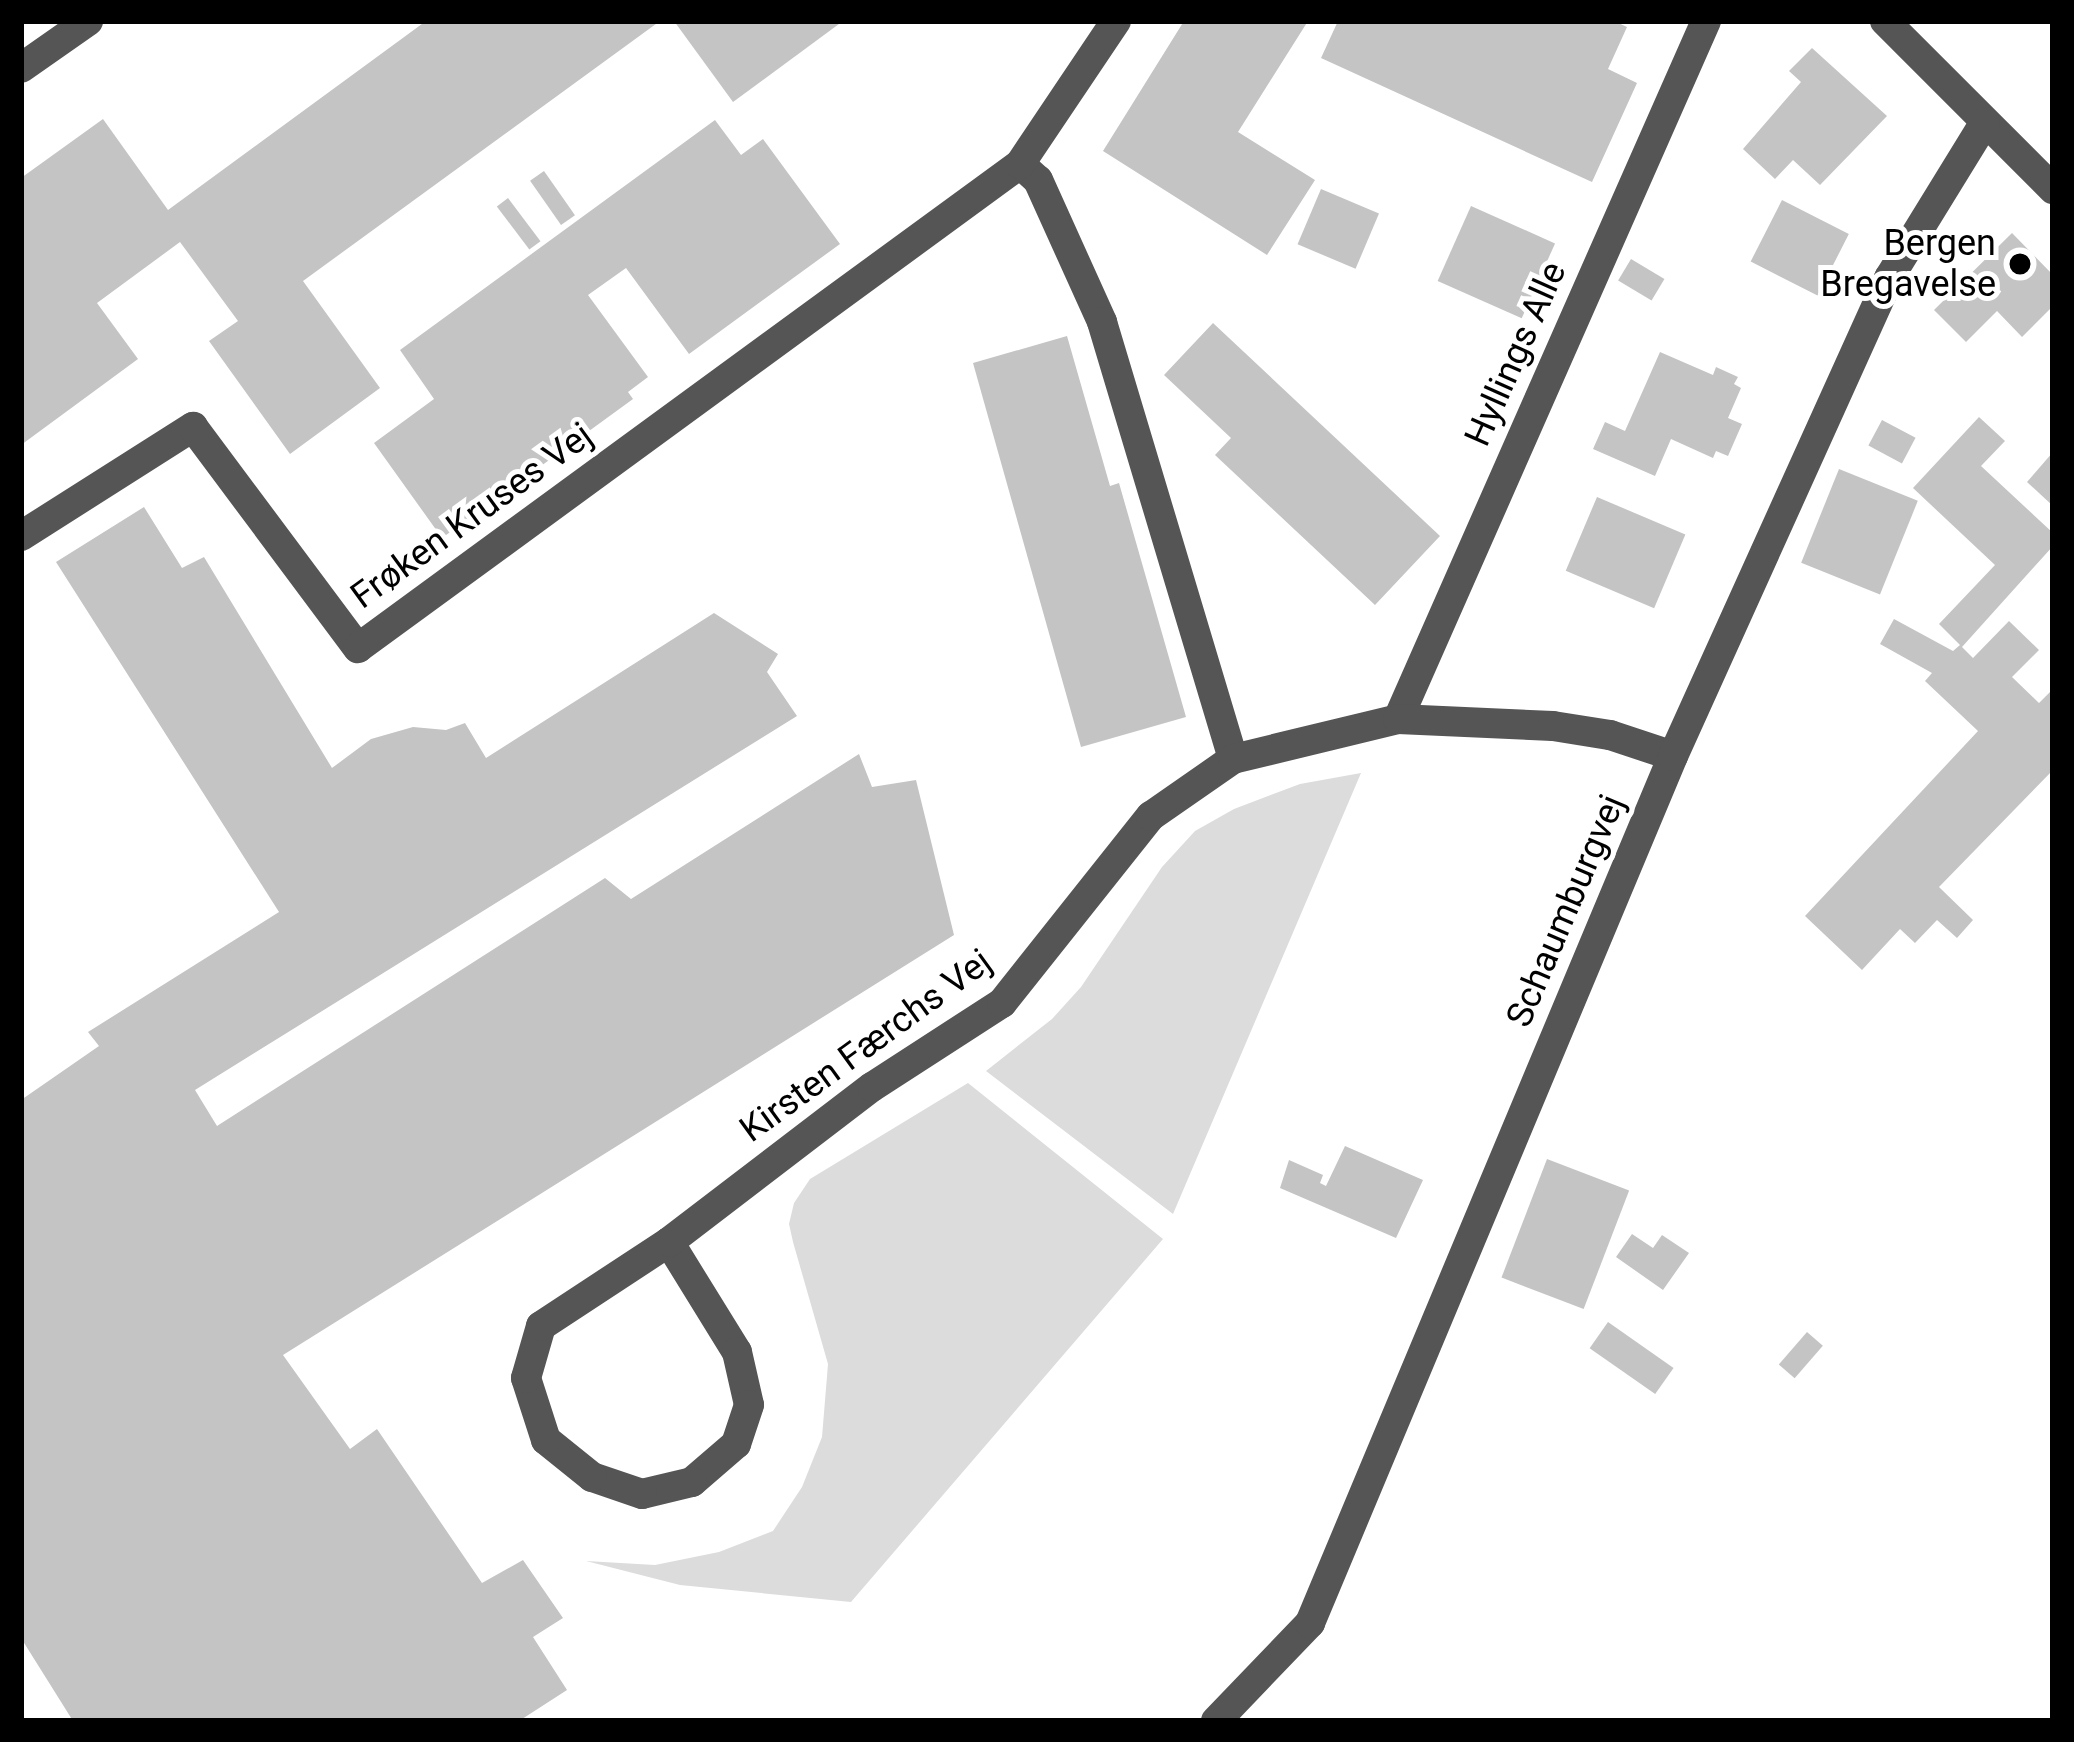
<!DOCTYPE html>
<meta charset="utf-8">
<style>
body{margin:0}
#map{position:relative;width:2074px;height:1742px;overflow:hidden;background:#fff;font-family:Roboto,sans-serif}
div>[style]{position:absolute}
[style*='--x']{left:calc(var(--x)*1px);top:calc(var(--y)*1px);width:calc(var(--w)*1px);rotate:calc(var(--a)*1deg)}
.green>*{inset:0;background:#dcdcdc}
.building>*{inset:0;background:#c4c4c4;transform-origin:0 0}
.minor>*{height:30px;margin:-15px;padding:0 15px;transform-origin:15px;border-radius:15px;background:#555}
.dots>*{width:33px;height:33px;translate:-50% -50%;box-sizing:border-box;border:6px solid #fff;border-radius:50%}
span{translate:-50% -50%;white-space:nowrap;text-align:center;line-height:1.15;-webkit-text-stroke:10px #fff;paint-order:stroke}
.poi-label{font-size:36px;color:#000}
.right{translate:-100% -50%;text-align:right}
.street-label{font-size:36px;color:#000}
.frame{position:absolute;inset:0;border:24px solid #000;pointer-events:none}
</style>
<div id="map">
<div class="green">
<i style="clip-path:polygon(1361px 773px,1173px 1214px,986px 1071px,1052px 1019px,1081px 987px,1162px 867px,1195px 831px,1234px 809px,1300px 784px)"></i>
<i style="clip-path:polygon(968px 1083px,1163px 1239px,851px 1602px,680px 1585px,586px 1561px,655px 1565px,719px 1552px,773px 1531px,802px 1487px,822px 1437px,828px 1364px,793px 1242px,789px 1224px,794px 1203px,810px 1179px)"></i>
</div>
<div class="building">
<i style="clip-path:polygon(426px 21px,660px 21px,303px 281px,380px 388px,290px 454px,209px 341px,238px 321px,180px 242px,97px 303px,138px 359px,21px 445px,21px 178px,103px 119px,168px 210px)"></i>
<i style="clip-path:polygon(674px 21px,843px 21px,733px 102px)"></i>
<i style="clip-path:polygon(1184px 21px,1308px 21px,1238px 132px,1315px 180px,1267px 255px,1103px 151px)"></i>
<i style="clip-path:polygon(1338px 21px,1614px 21px,1627px 27px,1608px 69px,1637px 83px,1592px 182px,1321px 58px)"></i>
<i style="clip-path:polygon(1812px 48px,1887px 116px,1820px 185px,1793px 160px,1775px 179px,1743px 149px,1801px 82px,1789px 71px)"></i>
<i style="clip-path:polygon(715px 120px,741px 155px,763px 139px,840px 244px,689px 354px,626px 268px,588px 295px,648px 377px,628px 392px,633px 399px,442px 538px,374px 443px,434px 399px,400px 350px)"></i>
<i style="left:544px;top:171px;width:54px;height:17px;rotate:55deg"></i>
<i style="left:1321px;top:189px;width:63px;height:60px;rotate:23deg"></i>
<i style="left:508px;top:198px;width:54px;height:14px;rotate:53deg"></i>
<i style="left:1782px;top:200px;width:75px;height:69px;rotate:27deg"></i>
<i style="left:1471px;top:206px;width:92px;height:82px;rotate:24deg"></i>
<i style="clip-path:polygon(2012px 233px,2053px 275px,2053px 306px,2022px 337px,1997px 311px,1966px 342px,1934px 310px)"></i>
<i style="left:1631px;top:259px;width:39px;height:25px;rotate:31deg"></i>
<i style="clip-path:polygon(1213px 323px,1440px 536px,1375px 605px,1215px 455px,1231px 438px,1164px 375px)"></i>
<i style="clip-path:polygon(1067px 336px,1110px 486px,1119px 483px,1186px 717px,1081px 747px,973px 363px)"></i>
<i style="clip-path:polygon(1660px 352px,1713px 375px,1716px 367px,1738px 377px,1734px 384px,1741px 388px,1728px 418px,1742px 424px,1728px 456px,1716px 451px,1713px 458px,1671px 439px,1655px 476px,1593px 449px,1605px 422px,1625px 431px)"></i>
<i style="clip-path:polygon(1979px 417px,2005px 441px,1981px 466px,2053px 533px,2053px 546px,1962px 647px,1973px 658px,2009px 621px,2039px 650px,2012px 677px,2039px 703px,2053px 689px,2053px 770px,1939px 887px,1973px 920px,1957px 938px,1937px 920px,1915px 943px,1900px 929px,1862px 970px,1805px 916px,1978px 731px,1925px 681px,1932px 673px,1880px 644px,1894px 619px,1953px 651px,1960px 645px,1939px 624px,1995px 565px,1913px 488px)"></i>
<i style="left:1882px;top:420px;width:38px;height:29px;rotate:28deg"></i>
<i style="clip-path:polygon(2053px 452px,2053px 506px,2027px 482px)"></i>
<i style="left:1839px;top:469px;width:85px;height:101px;rotate:22deg"></i>
<i style="left:1597px;top:497px;width:96px;height:80px;rotate:23deg"></i>
<i style="clip-path:polygon(144px 507px,182px 568px,204px 557px,332px 768px,371px 739px,413px 727px,446px 730px,465px 723px,486px 758px,714px 613px,778px 654px,767px 672px,797px 716px,195px 1090px,217px 1126px,605px 878px,631px 899px,859px 754px,872px 787px,916px 780px,954px 935px,283px 1355px,350px 1449px,377px 1429px,482px 1583px,523px 1560px,563px 1618px,533px 1637px,567px 1690px,519px 1721px,73px 1721px,21px 1638px,21px 1100px,99px 1046px,88px 1032px,279px 912px,56px 562px)"></i>
<i style="clip-path:polygon(1345px 1146px,1423px 1180px,1396px 1238px,1280px 1188px,1289px 1160px,1323px 1175px,1320px 1183px,1326px 1186px)"></i>
<i style="left:1547px;top:1159px;width:88px;height:127px;rotate:21deg"></i>
<i style="clip-path:polygon(1632px 1234px,1653px 1248px,1662px 1235px,1689px 1253px,1663px 1290px,1616px 1257px)"></i>
<i style="left:1608px;top:1322px;width:80px;height:32px;rotate:35deg"></i>
<i style="left:1807px;top:1332px;width:21px;height:43px;rotate:41deg"></i>
</div>
<div class="minor">
<i style="--x:1885;--y:21;--w:238;--a:45"></i>
<i style="--x:21;--y:68;--w:82;--a:-35"></i>
<i style="--x:1020;--y:164;--w:24;--a:42"></i>
<i style="--x:1038;--y:180;--w:156;--a:65.7"></i>
<i style="--x:1102;--y:322;--w:456;--a:73.3"></i>
<i style="--x:21;--y:536;--w:204;--a:-32.4"></i>
<i style="--x:193;--y:427;--w:276;--a:53.3"></i>
<i style="--x:358;--y:648;--w:820;--a:-36.17"></i>
<i style="--x:1020;--y:164;--w:172;--a:-56.1"></i>
<i style="--x:1398;--y:719;--w:763;--a:-66.19"></i>
<i style="--x:669;--y:1242;--w:129;--a:58.3"></i>
<i style="--x:737;--y:1352;--w:54;--a:77.2"></i>
<i style="--x:749;--y:1405;--w:41;--a:108.4"></i>
<i style="--x:736;--y:1444;--w:58;--a:139.2"></i>
<i style="--x:692;--y:1482;--w:51;--a:166.5"></i>
<i style="--x:642;--y:1494;--w:53;--a:-161.2"></i>
<i style="--x:592;--y:1477;--w:59;--a:-141.2"></i>
<i style="--x:546;--y:1440;--w:65;--a:-107.9"></i>
<i style="--x:526;--y:1378;--w:54;--a:-73.9"></i>
<i style="--x:541;--y:1326;--w:153;--a:-33.3"></i>
<i style="--x:669;--y:1242;--w:255;--a:-37.4"></i>
<i style="--x:872;--y:1087;--w:155;--a:-32.9"></i>
<i style="--x:1002;--y:1003;--w:239;--a:-51.5"></i>
<i style="--x:1151;--y:816;--w:100;--a:-34.8"></i>
<i style="--x:1233;--y:759;--w:170;--a:-13.6"></i>
<i style="--x:1398;--y:719;--w:155;--a:2.6"></i>
<i style="--x:1553;--y:726;--w:58;--a:9"></i>
<i style="--x:1610;--y:735;--w:66;--a:18.4"></i>
<i style="--x:1216;--y:1721;--w:136;--a:-46.2"></i>
<i style="--x:1310;--y:1623;--w:940;--a:-67.28"></i>
<i style="--x:1673;--y:756;--w:525;--a:-65.68"></i>
<i style="--x:1889;--y:278;--w:183;--a:-58.4"></i>
</div>
<div class="dots">
<i style="left:2020px;top:264px;background:#000"></i>
</div>
<div class="poi-label">
<span class="right" style="left:1996px;top:264px">Bergen<br>Bregavelse</span>
</div>
<div class="street-label">
<span style="left:1516px;top:354px;rotate:-66deg">Hyllings Alle</span>
<span style="left:472px;top:516px;rotate:-36deg">Frøken Kruses Vej</span>
<span style="left:1566px;top:911px;rotate:-67deg">Schaumburgvej</span>
<span style="left:866px;top:1046px;rotate:-36deg">Kirsten Færchs Vej</span>
</div>
<div class="frame"></div>
</div>
